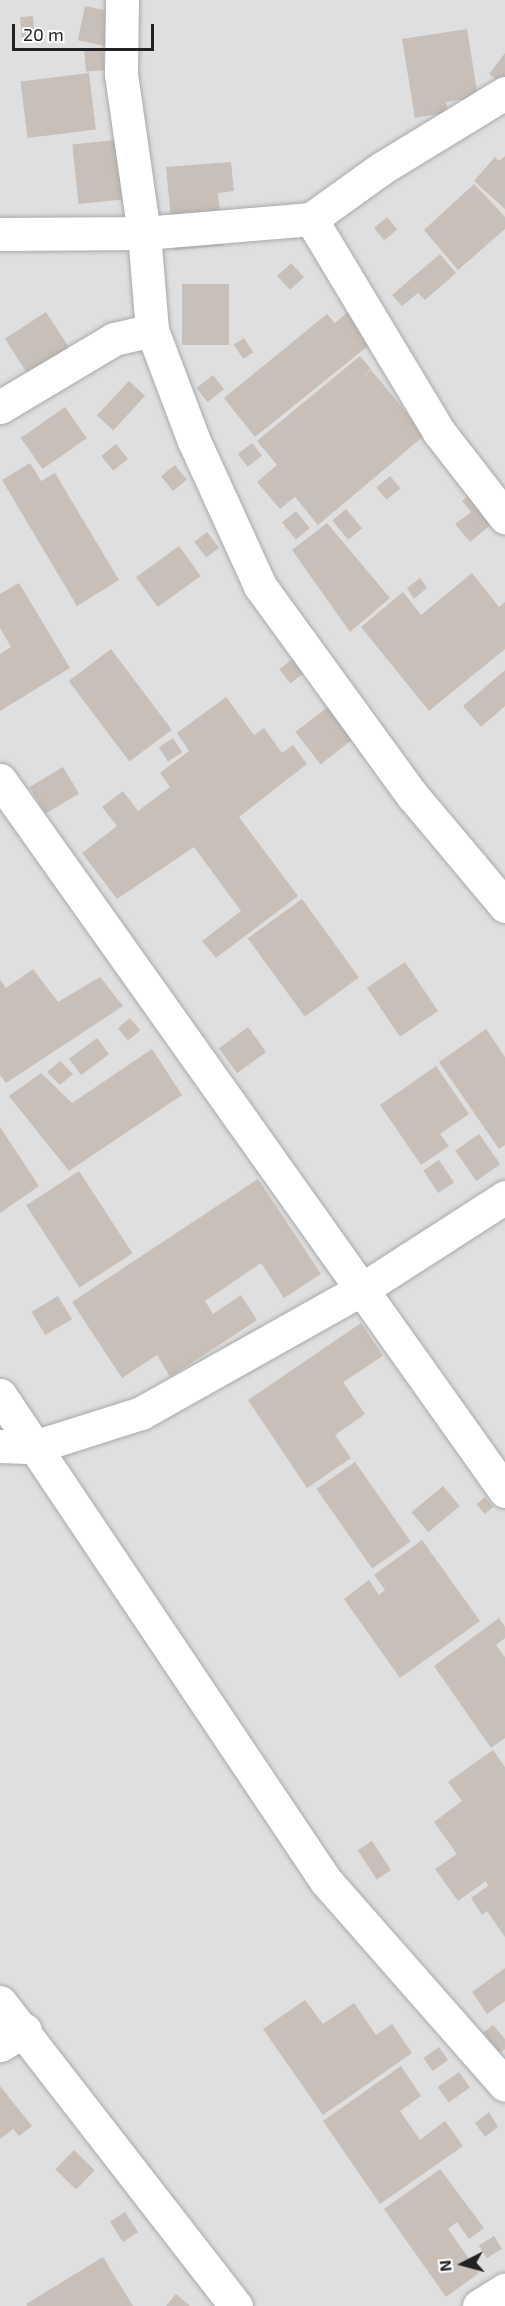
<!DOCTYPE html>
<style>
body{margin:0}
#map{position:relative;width:505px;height:2306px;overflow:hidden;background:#f2efe9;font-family:"Exo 2",sans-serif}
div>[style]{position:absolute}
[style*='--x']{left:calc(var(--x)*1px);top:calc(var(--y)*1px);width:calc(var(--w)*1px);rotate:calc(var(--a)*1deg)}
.residential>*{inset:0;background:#e0dfdf;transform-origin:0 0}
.building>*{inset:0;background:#c7bfb8;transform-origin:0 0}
.roads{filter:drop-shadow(0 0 2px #a9a9a9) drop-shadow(0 0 2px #a9a9a9)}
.minor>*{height:33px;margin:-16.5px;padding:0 16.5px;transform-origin:16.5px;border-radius:16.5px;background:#fff}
span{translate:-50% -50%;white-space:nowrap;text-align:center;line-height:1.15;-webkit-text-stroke:4.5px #fff;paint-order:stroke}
.north{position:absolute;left:433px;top:2234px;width:60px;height:60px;-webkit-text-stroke:4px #fff;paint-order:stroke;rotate:264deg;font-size:16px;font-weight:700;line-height:24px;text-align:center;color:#222}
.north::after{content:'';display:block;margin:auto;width:21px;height:27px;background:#222;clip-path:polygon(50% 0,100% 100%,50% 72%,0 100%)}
.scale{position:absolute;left:12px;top:24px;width:142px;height:27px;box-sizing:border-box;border:3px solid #222;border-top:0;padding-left:8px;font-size:18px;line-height:21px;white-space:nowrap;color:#222;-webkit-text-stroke:4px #fff;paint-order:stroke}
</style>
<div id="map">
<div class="residential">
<i style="left:0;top:0;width:505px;height:2306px"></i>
</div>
<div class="building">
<i style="left:85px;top:6px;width:34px;height:35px;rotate:12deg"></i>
<i style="left:33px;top:16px;width:21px;height:13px;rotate:85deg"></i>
<i style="clip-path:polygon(467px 29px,478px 97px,446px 102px,448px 112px,415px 118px,402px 39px)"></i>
<i style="left:103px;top:48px;width:22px;height:19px;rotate:85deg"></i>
<i style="clip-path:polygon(505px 53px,505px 86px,489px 74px)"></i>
<i style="left:89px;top:73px;width:57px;height:69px;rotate:83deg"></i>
<i style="left:124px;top:139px;width:60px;height:52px;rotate:84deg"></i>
<i style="clip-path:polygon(505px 156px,505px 209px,474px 181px,495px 157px,499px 161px)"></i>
<i style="clip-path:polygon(231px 162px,234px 191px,218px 193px,223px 246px,174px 250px,166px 167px)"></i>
<i style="clip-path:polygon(474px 184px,505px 217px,505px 229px,458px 270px,424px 230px)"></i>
<i style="left:387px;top:217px;width:16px;height:17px;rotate:50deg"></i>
<i style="clip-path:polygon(440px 254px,456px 273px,425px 300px,418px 293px,402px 306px,392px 295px)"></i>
<i style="left:291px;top:263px;width:19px;height:19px;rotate:47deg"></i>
<i style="left:182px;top:284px;width:47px;height:61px"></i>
<i style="clip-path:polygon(349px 311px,374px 341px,255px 437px,224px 398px,327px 314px,335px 323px)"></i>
<i style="left:46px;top:312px;width:57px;height:49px;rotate:57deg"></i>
<i style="left:244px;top:338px;width:17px;height:12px;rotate:57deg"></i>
<i style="clip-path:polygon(360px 356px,371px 369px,357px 383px,371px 370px,425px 435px,318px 525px,295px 497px,280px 509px,257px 482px,277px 465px,257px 441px)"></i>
<i style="left:213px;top:375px;width:18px;height:21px;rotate:52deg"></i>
<i style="left:129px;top:381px;width:22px;height:47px;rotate:43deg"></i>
<i style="left:65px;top:407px;width:38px;height:54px;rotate:55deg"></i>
<i style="left:252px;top:443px;width:16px;height:18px;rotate:52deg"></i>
<i style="left:116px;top:444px;width:19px;height:19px;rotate:51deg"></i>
<i style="clip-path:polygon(30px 463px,41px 481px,55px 473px,119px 580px,77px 606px,2px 480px)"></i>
<i style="left:175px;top:465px;width:19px;height:18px;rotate:51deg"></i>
<i style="left:390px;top:476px;width:16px;height:18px;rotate:50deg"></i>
<i style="clip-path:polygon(477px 490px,500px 517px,470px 542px,455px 524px,471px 512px,462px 501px)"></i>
<i style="left:346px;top:509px;width:25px;height:18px;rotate:50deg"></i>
<i style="left:296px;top:511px;width:22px;height:18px;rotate:51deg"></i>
<i style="clip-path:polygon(327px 523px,390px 598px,350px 632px,292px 550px)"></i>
<i style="left:207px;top:532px;width:20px;height:16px;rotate:53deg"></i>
<i style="left:179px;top:546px;width:37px;height:53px;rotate:54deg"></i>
<i style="clip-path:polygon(472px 573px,499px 607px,505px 602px,505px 649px,429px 711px,361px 627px,403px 592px,421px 615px)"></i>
<i style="clip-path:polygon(420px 578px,427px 588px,414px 599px,407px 588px)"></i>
<i style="clip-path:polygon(19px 583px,70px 668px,0 711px,0 654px,11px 647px,0 628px,0 594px)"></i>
<i style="left:111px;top:649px;width:101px;height:53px;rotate:53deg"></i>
<i style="left:295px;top:657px;width:18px;height:20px;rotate:52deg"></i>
<i style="clip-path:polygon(505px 670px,505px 706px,481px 727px,463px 706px)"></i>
<i style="clip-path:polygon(226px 697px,254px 735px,264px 728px,282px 753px,293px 745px,307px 764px,239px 817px,298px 896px,216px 958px,202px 941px,241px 911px,194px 847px,117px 899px,82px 853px,117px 826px,102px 807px,123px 791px,138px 811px,170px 787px,160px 773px,189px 751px,177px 733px)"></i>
<i style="left:330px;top:705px;width:41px;height:44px;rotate:52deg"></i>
<i style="left:173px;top:738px;width:17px;height:17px;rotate:57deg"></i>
<i style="left:63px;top:767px;width:31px;height:39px;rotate:59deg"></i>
<i style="left:302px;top:899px;width:97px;height:67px;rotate:54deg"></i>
<i style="left:405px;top:962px;width:59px;height:46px;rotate:56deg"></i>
<i style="clip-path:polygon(33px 969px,58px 1002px,100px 977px,123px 1006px,6px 1083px,0 1075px,0 980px,6px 988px)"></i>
<i style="left:130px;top:1018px;width:16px;height:16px;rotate:50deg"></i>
<i style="left:248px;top:1027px;width:31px;height:36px;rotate:54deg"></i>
<i style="clip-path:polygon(486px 1029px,505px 1057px,505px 1145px,499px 1149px,439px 1062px)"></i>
<i style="left:97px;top:1038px;width:20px;height:35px;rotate:53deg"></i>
<i style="clip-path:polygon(152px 1049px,182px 1095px,69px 1171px,9px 1096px,41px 1073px,72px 1103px)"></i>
<i style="clip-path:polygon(60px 1061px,73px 1074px,60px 1085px,47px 1072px)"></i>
<i style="clip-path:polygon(436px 1066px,469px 1114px,440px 1134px,449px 1146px,421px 1165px,380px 1105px)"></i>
<i style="clip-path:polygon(0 1127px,39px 1186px,0 1213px)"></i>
<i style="left:479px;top:1134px;width:37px;height:29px;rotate:55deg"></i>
<i style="left:439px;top:1160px;width:27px;height:19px;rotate:56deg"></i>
<i style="left:79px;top:1171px;width:98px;height:63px;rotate:57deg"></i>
<i style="clip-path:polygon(258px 1179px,321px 1274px,284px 1298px,261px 1263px,205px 1301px,213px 1314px,241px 1295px,257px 1320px,170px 1377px,157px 1355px,122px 1378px,72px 1302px)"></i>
<i style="left:58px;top:1296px;width:27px;height:31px;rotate:59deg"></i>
<i style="clip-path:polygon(361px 1323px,383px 1356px,343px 1382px,365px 1414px,335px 1435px,351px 1458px,307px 1488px,248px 1400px)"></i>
<i style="left:355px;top:1462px;width:97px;height:47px;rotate:55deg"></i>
<i style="left:443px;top:1486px;width:26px;height:41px;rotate:50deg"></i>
<i style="left:485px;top:1497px;width:13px;height:11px;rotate:51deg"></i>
<i style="clip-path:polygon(422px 1540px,480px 1621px,400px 1678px,344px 1599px,369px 1580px,379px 1595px,385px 1590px,374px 1575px)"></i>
<i style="clip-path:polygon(499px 1618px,505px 1627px,505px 1638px,496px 1645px,505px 1657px,505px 1738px,491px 1748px,434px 1666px)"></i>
<i style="clip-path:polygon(493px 1750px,505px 1767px,505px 1937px,487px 1911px,482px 1915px,471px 1898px,488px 1886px,486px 1881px,458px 1901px,435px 1869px,457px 1854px,434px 1822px,462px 1801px,448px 1782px)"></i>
<i style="left:372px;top:1841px;width:35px;height:17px;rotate:57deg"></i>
<i style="clip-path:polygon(505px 1968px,505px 2001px,487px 2014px,472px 1992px)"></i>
<i style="clip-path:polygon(305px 2000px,323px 2024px,354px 2003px,376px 2035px,392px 2024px,412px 2053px,323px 2115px,263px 2029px)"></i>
<i style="clip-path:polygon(493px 2025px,505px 2039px,505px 2049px,500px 2053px,483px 2033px)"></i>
<i style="left:439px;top:2047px;width:16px;height:19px;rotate:55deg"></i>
<i style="clip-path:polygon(401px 2066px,421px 2096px,400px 2111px,420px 2140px,445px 2121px,463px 2146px,380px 2204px,323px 2121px)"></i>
<i style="left:459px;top:2072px;width:19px;height:26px;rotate:55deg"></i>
<i style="clip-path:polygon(0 2086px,32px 2126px,19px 2136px,13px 2129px,0 2139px)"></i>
<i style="clip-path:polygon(489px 2112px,498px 2127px,485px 2137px,475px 2123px)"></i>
<i style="left:74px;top:2150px;width:29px;height:27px;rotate:44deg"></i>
<i style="clip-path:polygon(440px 2169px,484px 2228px,469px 2239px,457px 2222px,448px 2229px,479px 2273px,446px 2297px,384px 2209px)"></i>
<i style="left:125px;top:2212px;width:24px;height:18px;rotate:57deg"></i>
<i style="left:494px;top:2236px;width:15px;height:18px;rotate:58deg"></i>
<i style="clip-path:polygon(103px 2257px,133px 2306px,27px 2306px,26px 2304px)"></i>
<i style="clip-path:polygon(176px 2294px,190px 2306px,166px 2306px)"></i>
</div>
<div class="roads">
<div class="minor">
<i style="--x:122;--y:0;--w:74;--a:90.8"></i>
<i style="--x:121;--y:74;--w:161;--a:81.8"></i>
<i style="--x:144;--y:233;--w:97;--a:85.3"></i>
<i style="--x:152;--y:330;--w:119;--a:69.3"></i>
<i style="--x:194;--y:441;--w:159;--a:65.5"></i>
<i style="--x:260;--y:586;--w:258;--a:54"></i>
<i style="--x:412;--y:795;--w:145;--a:50"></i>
<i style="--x:311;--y:219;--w:87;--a:-35.7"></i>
<i style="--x:382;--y:168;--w:144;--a:-31.4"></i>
<i style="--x:0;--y:234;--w:144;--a:-0.4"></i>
<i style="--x:144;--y:233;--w:168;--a:-4.8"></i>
<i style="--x:311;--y:219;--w:249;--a:59"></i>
<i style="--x:439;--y:432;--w:108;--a:52.2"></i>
<i style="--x:0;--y:407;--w:133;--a:-30.8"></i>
<i style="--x:114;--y:339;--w:39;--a:-13"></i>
<i style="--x:0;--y:780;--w:872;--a:54.62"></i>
<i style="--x:0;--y:1395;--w:585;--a:56.15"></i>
<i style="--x:326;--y:1881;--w:271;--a:48.7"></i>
<i style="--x:0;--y:1446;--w:34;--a:2"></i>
<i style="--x:34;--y:1447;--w:112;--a:-17.6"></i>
<i style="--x:141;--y:1413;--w:256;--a:-29.3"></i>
<i style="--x:364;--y:1288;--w:168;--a:-32.8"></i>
<i style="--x:0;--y:2002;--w:385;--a:52.2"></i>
<i style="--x:0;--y:2045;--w:29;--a:-31"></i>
<i style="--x:479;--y:2306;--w:31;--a:-32"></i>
</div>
</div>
<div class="north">N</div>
<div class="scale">20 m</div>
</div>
